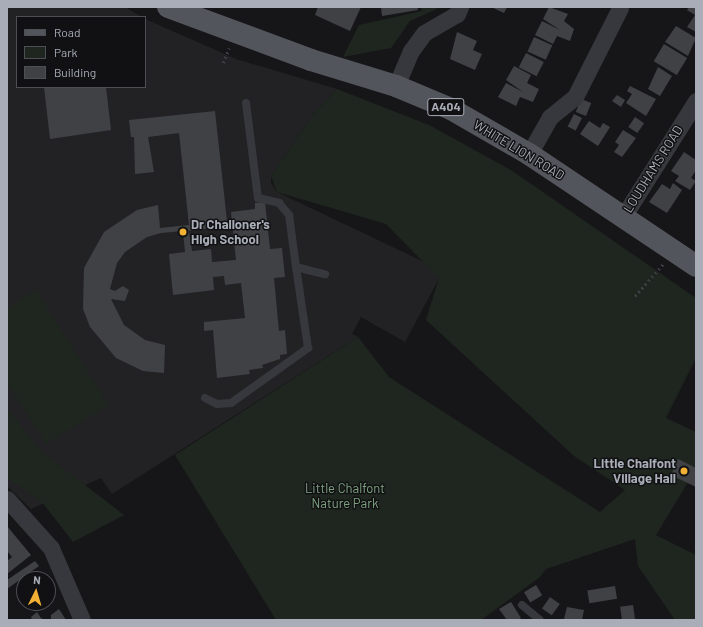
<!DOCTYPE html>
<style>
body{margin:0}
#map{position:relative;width:703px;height:627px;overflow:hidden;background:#161618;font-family:Barlow,sans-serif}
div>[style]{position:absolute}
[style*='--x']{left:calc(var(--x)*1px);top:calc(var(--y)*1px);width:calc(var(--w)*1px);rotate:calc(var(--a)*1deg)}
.built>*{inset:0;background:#222225}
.green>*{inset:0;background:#1e261f}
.building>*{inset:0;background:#404145;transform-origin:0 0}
.path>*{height:2.5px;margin-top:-1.25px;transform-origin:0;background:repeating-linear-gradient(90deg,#3d3f44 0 2px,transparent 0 5px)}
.lane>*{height:8px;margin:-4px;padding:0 4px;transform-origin:4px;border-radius:4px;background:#37383d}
.street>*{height:17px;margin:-8.5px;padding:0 8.5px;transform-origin:8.5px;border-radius:8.5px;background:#37383d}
.primary>*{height:22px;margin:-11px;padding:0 11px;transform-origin:11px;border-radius:11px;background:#53555c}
.dots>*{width:11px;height:11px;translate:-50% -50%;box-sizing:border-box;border:2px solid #111113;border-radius:50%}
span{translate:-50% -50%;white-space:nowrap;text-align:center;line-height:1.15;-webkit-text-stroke:3px #111113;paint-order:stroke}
.shield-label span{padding:1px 3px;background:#111113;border:1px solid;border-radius:3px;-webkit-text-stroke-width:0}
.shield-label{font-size:12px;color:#a8adb8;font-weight:700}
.street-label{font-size:13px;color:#a8adb8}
.poi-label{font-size:13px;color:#a8adb8;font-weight:700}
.left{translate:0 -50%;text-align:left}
.right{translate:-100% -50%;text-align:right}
.park-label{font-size:13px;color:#7fa381}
.frame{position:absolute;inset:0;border:8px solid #a8adb8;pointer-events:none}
.legend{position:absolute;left:16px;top:16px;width:130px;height:72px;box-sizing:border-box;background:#111113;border:1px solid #4d4f55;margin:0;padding:5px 7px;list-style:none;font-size:12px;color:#a8adb8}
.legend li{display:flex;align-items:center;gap:8px;height:20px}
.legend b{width:20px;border:1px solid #4d4f55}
.north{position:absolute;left:16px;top:571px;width:40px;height:40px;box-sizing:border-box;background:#111113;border:1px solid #4d4f55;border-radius:50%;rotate:5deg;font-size:11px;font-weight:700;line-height:16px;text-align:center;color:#a8adb8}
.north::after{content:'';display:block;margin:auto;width:14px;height:18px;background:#f2b134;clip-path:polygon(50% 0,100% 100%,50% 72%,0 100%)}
</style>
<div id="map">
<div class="built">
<i style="clip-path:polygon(7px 7px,125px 7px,142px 17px,17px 17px,17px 87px,145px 87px,145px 19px,236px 59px,337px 89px,312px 116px,271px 176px,271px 183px,277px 192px,443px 271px,405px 342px,361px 317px,352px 334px,358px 337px,112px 494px,101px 478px,31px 509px,7px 486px)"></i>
</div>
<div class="green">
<i style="clip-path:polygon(421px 7px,441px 7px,410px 21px,391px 48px,343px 57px,359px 25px,422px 11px)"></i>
<i style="clip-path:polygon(337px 89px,429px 125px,511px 170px,696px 298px,696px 358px,666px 418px,696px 432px,696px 469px,656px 535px,696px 555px,696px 620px,675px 620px,638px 566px,635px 539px,546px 569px,540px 577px,481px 620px,276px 620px,175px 455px,358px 337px,389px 377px,600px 512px,625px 490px,574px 456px,426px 320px,439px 278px,386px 224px,277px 192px,271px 176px,312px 116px)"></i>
<i style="clip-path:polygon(36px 290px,109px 405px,46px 444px,7px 383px,7px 308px)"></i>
<i style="clip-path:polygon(7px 408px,42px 452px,124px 515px,73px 542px,42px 502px,7px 478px)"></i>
</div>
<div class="building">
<i style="clip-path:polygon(318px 7px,361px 7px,350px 31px,315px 15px)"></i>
<i style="clip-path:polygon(381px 7px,417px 7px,418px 10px,382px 16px)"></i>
<i style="clip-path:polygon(491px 7px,507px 7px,504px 13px)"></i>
<i style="clip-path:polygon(549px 7px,568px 14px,564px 21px,574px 29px,570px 41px,557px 36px,553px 44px,535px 35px,542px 21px,560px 30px,543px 19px)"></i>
<i style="clip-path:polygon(689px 7px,696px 7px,696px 32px,687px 27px,695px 15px,687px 10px)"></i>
<i style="clip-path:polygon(676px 26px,696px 38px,688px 56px,665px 42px)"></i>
<i style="clip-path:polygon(457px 32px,477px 41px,473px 50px,482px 54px,475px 70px,450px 59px)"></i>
<i style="left:534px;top:37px;width:20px;height:16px;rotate:24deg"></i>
<i style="left:664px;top:44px;width:27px;height:20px;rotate:31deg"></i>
<i style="left:526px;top:53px;width:20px;height:16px;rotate:27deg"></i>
<i style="clip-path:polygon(514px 66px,531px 75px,527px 83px,539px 89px,533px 102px,520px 97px,516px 106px,498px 97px,506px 83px,523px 92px,506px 80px)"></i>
<i style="clip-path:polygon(658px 67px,672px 76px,660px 96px,648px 89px)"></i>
<i style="clip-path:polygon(630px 86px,656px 99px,646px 116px,626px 103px,632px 94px,627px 91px)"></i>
<i style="clip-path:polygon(44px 87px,106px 87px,111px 130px,50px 139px)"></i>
<i style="clip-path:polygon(617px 95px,625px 100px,621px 107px,612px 101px)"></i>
<i style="left:581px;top:99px;width:11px;height:14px;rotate:22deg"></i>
<i style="clip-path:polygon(215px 111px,227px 221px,210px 223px,211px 228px,189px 231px,192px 251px,211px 249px,212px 262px,236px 260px,231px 212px,255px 209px,255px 203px,265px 202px,270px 249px,282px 248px,285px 277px,274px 278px,279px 331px,285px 330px,287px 354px,280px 355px,280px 359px,262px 365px,263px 368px,249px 370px,250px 374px,217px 378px,213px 330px,204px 331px,204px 322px,245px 318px,241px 283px,225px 285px,224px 276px,213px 277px,214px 290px,173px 295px,169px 254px,185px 252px,183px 231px,161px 233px,147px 237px,125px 252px,117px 263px,110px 289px,115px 291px,123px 286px,129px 290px,125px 301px,111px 299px,124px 325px,145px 340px,165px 345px,164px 373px,143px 371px,116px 358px,90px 327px,83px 309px,84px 268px,104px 232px,137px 210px,158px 205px,160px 228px,189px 225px,179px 133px,148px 137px,154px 172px,135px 174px,134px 137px,131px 137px,129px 120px)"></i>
<i style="left:574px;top:114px;width:9px;height:14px;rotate:27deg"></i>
<i style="left:635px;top:117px;width:11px;height:12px;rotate:34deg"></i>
<i style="clip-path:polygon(589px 121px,600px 128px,603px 123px,610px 127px,598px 146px,580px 134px)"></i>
<i style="clip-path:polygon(623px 130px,636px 138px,622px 157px,614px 152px,619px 145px,615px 142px)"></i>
<i style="clip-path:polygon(684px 152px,696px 160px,696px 170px,691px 178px,696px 181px,690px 190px,675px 181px,679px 176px,671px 171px)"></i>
<i style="clip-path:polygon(673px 183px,682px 190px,667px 213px,649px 202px,662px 184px,670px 189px)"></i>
<i style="clip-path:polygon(678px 459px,696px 468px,696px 487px,671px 475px)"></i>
<i style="clip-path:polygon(7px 526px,31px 555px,7px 574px,7px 561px,12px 557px,7px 551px)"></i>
<i style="clip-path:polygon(35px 561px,39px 566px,7px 589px,7px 580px)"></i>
<i style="left:536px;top:585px;width:12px;height:14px;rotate:59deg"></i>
<i style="left:615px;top:586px;width:13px;height:28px;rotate:81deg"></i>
<i style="left:550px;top:597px;width:12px;height:14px;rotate:35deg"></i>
<i style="clip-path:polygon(511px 602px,521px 618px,518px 620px,507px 620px,499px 609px)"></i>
<i style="left:633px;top:605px;width:15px;height:13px;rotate:82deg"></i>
<i style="clip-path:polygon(567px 607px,584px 610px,582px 620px,564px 619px)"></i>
<i style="clip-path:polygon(59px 609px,66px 620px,51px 620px,51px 615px)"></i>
<i style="clip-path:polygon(37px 612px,41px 618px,45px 620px,32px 620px,31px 617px)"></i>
</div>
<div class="path">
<i style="--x:223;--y:63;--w:16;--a:-68"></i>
<i style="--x:635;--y:296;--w:43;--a:-48.8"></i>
</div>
<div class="lane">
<i style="--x:246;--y:103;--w:96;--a:82.8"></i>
<i style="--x:258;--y:198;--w:22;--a:13"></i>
<i style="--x:279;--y:203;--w:16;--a:50"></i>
<i style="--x:289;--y:215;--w:52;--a:82.3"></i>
<i style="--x:296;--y:267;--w:30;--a:14"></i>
<i style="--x:205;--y:398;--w:13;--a:27"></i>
<i style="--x:217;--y:404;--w:14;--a:-4"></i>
<i style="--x:231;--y:403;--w:95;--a:-35.5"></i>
<i style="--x:308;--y:348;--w:82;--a:-98.4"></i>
<i style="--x:522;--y:605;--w:23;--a:40"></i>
</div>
<div class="street">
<i style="--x:396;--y:86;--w:38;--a:-67"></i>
<i style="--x:411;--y:51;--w:22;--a:-54"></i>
<i style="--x:424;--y:33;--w:38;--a:-30"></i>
<i style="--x:457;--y:14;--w:8;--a:-67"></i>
<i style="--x:529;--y:154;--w:43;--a:-60.4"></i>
<i style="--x:550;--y:117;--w:32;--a:-39"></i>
<i style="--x:575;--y:97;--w:100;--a:-63.2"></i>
<i style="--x:623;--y:217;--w:137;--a:-57.8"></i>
<i style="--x:7;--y:499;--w:66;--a:48.1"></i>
<i style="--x:51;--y:548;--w:78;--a:66.7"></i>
</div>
<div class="primary">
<i style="--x:168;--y:7;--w:153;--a:20.3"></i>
<i style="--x:311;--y:60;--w:89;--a:17"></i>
<i style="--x:396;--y:86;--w:60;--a:22.7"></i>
<i style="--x:451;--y:109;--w:90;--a:30"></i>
<i style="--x:529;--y:154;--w:201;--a:33.8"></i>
</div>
<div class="dots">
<i style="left:183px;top:232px;background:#f2b134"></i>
<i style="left:684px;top:471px;background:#f2b134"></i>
</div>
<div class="shield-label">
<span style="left:446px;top:107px">A404</span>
</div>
<div class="street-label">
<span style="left:519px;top:150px;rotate:31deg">WHITE LION ROAD</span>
<span style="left:653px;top:169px;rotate:-58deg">LOUDHAMS ROAD</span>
</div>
<div class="poi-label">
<span class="left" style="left:191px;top:232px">Dr Challoner's<br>High School</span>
<span class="right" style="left:676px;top:471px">Little Chalfont<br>Village Hall</span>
</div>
<div class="park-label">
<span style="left:345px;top:496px">Little Chalfont<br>Nature Park</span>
</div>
<div class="frame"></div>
<ul class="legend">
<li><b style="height:5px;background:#53555c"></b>Road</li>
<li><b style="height:11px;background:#1e261f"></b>Park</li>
<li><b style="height:11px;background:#404145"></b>Building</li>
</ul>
<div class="north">N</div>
</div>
